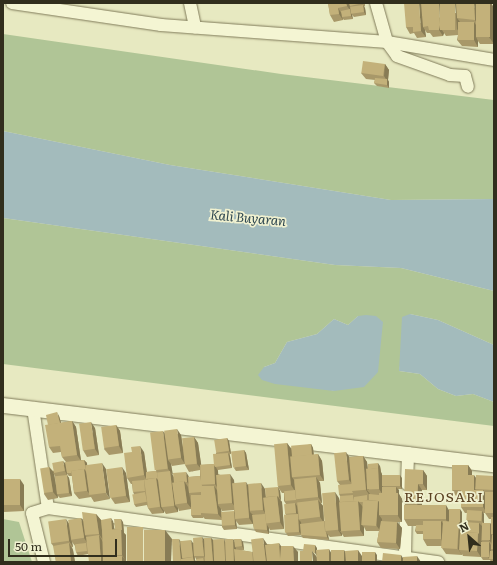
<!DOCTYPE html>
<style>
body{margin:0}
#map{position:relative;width:497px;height:565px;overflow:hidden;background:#e7e9c1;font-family:Literata,serif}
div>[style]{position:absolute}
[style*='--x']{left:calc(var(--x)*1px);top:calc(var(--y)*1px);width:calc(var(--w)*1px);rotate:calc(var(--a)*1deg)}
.green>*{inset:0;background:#b0c596}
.water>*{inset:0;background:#a3bbbc}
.roads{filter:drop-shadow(0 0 1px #807b5a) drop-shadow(0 0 1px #807b5a)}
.minor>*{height:12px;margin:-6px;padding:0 6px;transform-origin:6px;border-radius:6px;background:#f4f5d3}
.tertiary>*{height:15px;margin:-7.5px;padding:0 7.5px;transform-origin:7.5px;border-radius:7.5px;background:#f4f5d3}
.wall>*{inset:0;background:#a89869}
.shaded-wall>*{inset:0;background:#887c55}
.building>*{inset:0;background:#c3b17a;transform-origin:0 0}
span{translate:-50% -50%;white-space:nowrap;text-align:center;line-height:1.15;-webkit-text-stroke:3.5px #f0f1d0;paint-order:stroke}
.water-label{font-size:13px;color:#2e4750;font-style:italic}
.quarter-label{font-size:14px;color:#5a4021;letter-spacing:1px}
.frame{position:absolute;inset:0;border:4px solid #312e1d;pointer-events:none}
.north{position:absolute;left:449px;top:517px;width:40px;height:40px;-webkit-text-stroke:3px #f0f1d0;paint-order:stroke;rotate:333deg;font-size:11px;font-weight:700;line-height:16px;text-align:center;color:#312e1d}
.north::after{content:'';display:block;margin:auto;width:14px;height:18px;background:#312e1d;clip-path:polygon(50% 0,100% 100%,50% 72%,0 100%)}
.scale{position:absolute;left:8px;top:539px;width:109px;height:18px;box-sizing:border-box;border:2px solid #312e1d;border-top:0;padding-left:5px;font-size:12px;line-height:14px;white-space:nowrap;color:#312e1d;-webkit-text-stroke:3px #f0f1d0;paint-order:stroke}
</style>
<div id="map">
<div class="green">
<i style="clip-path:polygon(3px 34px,281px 74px,494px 100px,494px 199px,391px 200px,170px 165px,3px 131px)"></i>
<i style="clip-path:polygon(evenodd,3px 218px,335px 265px,401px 268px,494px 291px,494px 345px,438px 320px,410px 314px,399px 371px,420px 374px,438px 389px,456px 396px,473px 394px,494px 402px,494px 426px,3px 364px,3px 218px,358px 316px,334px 391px,264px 367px,275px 363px,287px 342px,317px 334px,334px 319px,348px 325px,358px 316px)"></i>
<i style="clip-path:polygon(3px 519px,19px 522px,32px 562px,3px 562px)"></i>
</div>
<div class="water">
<i style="clip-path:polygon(3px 131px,170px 165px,391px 200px,494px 199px,494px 291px,401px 268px,335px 265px,3px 218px)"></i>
<i style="clip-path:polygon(410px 314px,438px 320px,494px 345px,494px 402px,473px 394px,456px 396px,438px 389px,420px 374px,399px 371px,402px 317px)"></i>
<i style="clip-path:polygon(366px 315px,376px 316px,383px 322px,378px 372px,364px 387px,334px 391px,275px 384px,262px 380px,258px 375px,264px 367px,275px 363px,287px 342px,317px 334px,334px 319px,348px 325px,358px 316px)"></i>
</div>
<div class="roads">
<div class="minor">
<i style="--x:12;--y:3;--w:151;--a:8.4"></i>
<i style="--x:161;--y:25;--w:227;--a:4.3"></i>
<i style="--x:387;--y:42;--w:109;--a:9.5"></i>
<i style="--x:190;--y:3;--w:25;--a:78"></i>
<i style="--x:376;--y:3;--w:41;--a:74.2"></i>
<i style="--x:387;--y:42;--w:17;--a:54"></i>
<i style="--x:397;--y:56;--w:56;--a:19.7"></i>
<i style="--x:450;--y:75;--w:15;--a:4"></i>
<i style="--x:465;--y:76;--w:11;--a:75"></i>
<i style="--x:33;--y:408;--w:101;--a:81.5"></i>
<i style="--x:48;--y:508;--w:394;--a:7.9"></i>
<i style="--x:407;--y:484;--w:31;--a:-88"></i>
<i style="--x:405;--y:556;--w:49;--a:-88.8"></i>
<i style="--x:44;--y:562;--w:50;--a:-103.8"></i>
<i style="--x:32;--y:513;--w:17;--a:-17"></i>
</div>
<div class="tertiary">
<i style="--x:3;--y:405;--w:495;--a:6.9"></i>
</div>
</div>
<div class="wall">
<i style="clip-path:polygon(328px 3px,365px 3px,365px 6px,364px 7px,365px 8px,366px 15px,354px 17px,352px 15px,353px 19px,344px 20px,343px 19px,343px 20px,334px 22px,330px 15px)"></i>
<i style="clip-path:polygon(491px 3px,494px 8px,494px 44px,480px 44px,478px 41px,478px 47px,462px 46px,457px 40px,458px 35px,446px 36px,444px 33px,443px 36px,433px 37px,430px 33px,427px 33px,425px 30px,426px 37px,417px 38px,414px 33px,410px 34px,406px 27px)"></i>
<i style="clip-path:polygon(385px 64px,389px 70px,388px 80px,389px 82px,389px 88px,377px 86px,374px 83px,375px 80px,366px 79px,361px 73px)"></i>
<i style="clip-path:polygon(59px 416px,61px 423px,72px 421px,76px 427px,81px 460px,84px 460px,87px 463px,87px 465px,110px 499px,94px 502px,91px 497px,79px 499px,74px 493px,72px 476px,69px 476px,67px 474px,67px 475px,69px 478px,72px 496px,60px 498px,57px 495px,55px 476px,54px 474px,58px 498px,48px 500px,44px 494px,49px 467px,53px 471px,65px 464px,66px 462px,62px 457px,61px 452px,53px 453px,49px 447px,48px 425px)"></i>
<i style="clip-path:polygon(116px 425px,120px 431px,123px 453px,109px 455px,104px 449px)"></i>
<i style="clip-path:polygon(95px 428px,99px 455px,87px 457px,83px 450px)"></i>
<i style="clip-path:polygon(evenodd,164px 433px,181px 435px,183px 447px,194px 437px,198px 443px,201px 465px,214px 464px,216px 454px,216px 453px,227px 438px,229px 441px,231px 454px,230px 454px,230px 456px,232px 468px,218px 470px,218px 474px,234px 480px,234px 483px,248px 485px,265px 489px,266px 497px,278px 487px,280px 491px,281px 500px,280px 500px,282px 502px,284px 529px,270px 530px,269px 528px,269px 534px,256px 532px,254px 529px,253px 524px,239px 525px,236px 521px,237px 529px,224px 530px,222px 527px,222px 520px,205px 519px,203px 517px,203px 518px,193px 518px,191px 515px,191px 509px,179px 511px,178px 508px,178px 512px,166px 514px,164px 511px,164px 513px,152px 514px,148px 508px,147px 505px,136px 507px,134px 504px,134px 494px,133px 492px,132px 484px,131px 484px,127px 478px,144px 452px,147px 472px,156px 471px,164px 433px,171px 464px,172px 466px,185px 464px,185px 465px,189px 472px,200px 470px,200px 476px,189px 477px,188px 475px,173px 477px,172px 475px,171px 464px,164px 433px,221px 509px,222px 511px,234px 510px,234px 512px,221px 512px,221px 509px)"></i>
<i style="clip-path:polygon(287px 443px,292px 450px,311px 444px,313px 448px,314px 455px,318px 454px,322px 461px,324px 481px,319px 481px,320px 483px,322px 503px,321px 503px,323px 506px,324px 521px,325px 521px,339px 498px,340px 502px,340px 496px,339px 494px,340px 485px,337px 481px,350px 457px,363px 456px,367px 462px,368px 469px,380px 466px,381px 472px,382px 475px,402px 478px,402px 489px,397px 489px,399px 490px,399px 494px,402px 499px,402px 522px,391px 522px,397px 522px,402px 528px,400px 549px,381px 548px,377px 542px,379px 531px,366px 531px,364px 527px,364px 536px,344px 537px,342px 534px,342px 536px,330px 537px,328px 535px,329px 540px,303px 538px,301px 535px,288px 536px,286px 533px,286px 515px,285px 513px,286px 504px,284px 501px,284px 493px,282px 493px,278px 487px)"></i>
<i style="clip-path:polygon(244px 450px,246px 453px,249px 470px,236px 471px,234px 468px)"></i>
<i style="clip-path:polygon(evenodd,468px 465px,472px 471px,472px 475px,476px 478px,494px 476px,494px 562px,491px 562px,490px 560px,483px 560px,481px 557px,463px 556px,462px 554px,462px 555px,446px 554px,442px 548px,442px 546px,427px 546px,423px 539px,423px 534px,417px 534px,415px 531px,416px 526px,408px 526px,404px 519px,405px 505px,404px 503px,423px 470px,427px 476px,427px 490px,422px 490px,422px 505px,449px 510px,462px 512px,461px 526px,463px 528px,463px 532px,464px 532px,468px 522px,467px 520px,467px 513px,465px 513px,461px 507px,461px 496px,456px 496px,452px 490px,468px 465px,483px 513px,485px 513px,489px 519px,491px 519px,491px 524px,490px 523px,484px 523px,484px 514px,483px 513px)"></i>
<i style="clip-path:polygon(126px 473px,130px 502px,115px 504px,111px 498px)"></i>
<i style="clip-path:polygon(3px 479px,24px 485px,24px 511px,4px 512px,3px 511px)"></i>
<i style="clip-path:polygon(96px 514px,101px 520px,113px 521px,114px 529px,123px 522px,124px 533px,126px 535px,126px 561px,88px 554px,78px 556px,76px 552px,75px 546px,72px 542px,73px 547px,72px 547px,73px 550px,75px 562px,56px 562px,54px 547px,51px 543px,69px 523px,83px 521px)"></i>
<i style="clip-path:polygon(211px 538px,213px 540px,225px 542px,243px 542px,244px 550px,240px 550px,252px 552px,267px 544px,281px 546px,298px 552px,298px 562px,197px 562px,196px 559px,195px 557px,195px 560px,196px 562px,173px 562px,181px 541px,193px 543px)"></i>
</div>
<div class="shaded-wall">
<i style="clip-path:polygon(346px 3px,349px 3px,353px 19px,351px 16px,350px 10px,347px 6px)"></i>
<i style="clip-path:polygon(419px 3px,423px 3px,423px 27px,425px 30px,426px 37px,421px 31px)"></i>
<i style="clip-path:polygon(439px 3px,442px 3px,444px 30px,440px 25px)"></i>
<i style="clip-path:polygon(455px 3px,459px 3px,457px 18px,460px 22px,461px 35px,457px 29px)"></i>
<i style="clip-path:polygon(474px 3px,478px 3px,479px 26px,475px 20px)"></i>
<i style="clip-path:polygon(490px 3px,491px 3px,494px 8px,494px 44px,489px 37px)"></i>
<i style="clip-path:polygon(363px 5px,365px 8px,366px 15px,364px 12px)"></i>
<i style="clip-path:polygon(338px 8px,342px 14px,342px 17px,343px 20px,339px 14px)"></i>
<i style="clip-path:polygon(474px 22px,478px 28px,476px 37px,478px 41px,478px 47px,474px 40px)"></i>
<i style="clip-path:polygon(440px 25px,444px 30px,442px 30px,444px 33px,443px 36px,439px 30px)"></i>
<i style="clip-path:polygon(385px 64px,389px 70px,388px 80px,389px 82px,389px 88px,387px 85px,387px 81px,384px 76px)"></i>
<i style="clip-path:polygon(57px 412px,59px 416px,62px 426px,60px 423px)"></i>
<i style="clip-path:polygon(72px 421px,76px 427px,81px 461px,77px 455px)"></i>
<i style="clip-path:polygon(91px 422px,95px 428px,99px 455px,95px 449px)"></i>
<i style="clip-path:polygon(116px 425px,120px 431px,123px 453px,119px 446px)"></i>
<i style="clip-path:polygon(177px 429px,181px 435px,185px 464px,181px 458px)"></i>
<i style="clip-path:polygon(163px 431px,167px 437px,168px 460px,171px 464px,173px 475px,168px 469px)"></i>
<i style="clip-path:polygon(194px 437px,198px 443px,202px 470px,197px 464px)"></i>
<i style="clip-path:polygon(227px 438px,229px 441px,231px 454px,229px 451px)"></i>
<i style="clip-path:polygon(287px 443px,292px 450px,294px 477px,292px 477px,294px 480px,295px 491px,291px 485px)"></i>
<i style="clip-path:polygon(311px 444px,313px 448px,314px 460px,312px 457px)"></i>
<i style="clip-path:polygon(140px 446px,144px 452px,148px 482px,144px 475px)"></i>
<i style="clip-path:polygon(244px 450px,246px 453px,249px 470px,246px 466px)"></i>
<i style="clip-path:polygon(346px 452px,350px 458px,353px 485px,349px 480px)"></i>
<i style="clip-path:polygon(228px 453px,230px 456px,232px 468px,230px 465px)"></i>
<i style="clip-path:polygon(318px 454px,322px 461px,324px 481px,320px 475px)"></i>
<i style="clip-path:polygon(363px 456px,367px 462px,369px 490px,367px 490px,370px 494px,370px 496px,366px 490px)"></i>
<i style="clip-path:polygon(84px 460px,87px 463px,88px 474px,86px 470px)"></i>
<i style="clip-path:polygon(63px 461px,66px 464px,67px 475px,65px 471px)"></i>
<i style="clip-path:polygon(102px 463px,106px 469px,110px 499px,106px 493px)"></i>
<i style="clip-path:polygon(378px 463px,380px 466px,381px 472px,382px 474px,383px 495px,379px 489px)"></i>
<i style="clip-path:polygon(214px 464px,218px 471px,219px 490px,215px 484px)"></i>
<i style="clip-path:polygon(468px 465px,472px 471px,472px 481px,468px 475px)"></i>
<i style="clip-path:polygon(49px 467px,54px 473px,53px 473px,54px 474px,58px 498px,53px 492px)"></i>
<i style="clip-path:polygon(122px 467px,126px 473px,130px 502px,126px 496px)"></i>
<i style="clip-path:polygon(84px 469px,88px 475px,91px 495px,87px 491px)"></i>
<i style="clip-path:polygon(423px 470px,427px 476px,427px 490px,423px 484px)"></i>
<i style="clip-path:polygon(170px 471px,174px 477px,175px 505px,178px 508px,178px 512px,174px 506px)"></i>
<i style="clip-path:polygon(186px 472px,188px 475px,190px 485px,187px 482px)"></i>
<i style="clip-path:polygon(230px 474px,234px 480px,237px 509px,232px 503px)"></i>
<i style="clip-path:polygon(67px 475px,69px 478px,72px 496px,69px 493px)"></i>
<i style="clip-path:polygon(400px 475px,402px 478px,402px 489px,400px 486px)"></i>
<i style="clip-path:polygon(474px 475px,478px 481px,475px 489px,478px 493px,474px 490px)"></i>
<i style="clip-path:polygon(316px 477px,320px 483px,322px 503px,318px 497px)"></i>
<i style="clip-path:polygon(156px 478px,161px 484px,162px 508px,164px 511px,164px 513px,160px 507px)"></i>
<i style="clip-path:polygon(20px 479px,24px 485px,24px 511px,20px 505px)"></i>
<i style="clip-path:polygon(184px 481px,188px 487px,192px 509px,187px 503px)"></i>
<i style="clip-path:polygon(246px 482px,250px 488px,250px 512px,253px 515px,253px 524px,249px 518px)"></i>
<i style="clip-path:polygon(261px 483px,265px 489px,267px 516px,263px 510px)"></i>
<i style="clip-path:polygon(418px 484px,422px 490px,422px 510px,417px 504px)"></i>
<i style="clip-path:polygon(214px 486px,219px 493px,218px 505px,221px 509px,223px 520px,218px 514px)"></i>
<i style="clip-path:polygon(278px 487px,280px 491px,281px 500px,279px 497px)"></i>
<i style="clip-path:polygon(396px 487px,399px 490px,399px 494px,402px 499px,402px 522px,398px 516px)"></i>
<i style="clip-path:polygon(483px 490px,487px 496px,487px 513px,483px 507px)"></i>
<i style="clip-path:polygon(335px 492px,339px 498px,342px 531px,340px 531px,342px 534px,342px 536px,338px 530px)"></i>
<i style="clip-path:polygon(277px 496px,282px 502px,284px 529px,280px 522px)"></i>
<i style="clip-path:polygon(318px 500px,323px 506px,324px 523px,320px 517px)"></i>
<i style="clip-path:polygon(358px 501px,363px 507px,362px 525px,364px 527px,364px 536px,360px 530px)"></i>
<i style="clip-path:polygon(378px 501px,382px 507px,379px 515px,382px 519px,381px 532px,376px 525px)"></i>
<i style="clip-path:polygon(295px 503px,297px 506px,298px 515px,296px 513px)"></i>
<i style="clip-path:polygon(446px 505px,450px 512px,450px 526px,446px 520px)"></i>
<i style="clip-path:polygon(460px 509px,462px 512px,462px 526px,460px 523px)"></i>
<i style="clip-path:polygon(234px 511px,236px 514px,235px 519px,236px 521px,237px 529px,235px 525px)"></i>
<i style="clip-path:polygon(482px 511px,484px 514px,484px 524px,482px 521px)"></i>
<i style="clip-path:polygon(96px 514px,101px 520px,103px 540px,99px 534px)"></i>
<i style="clip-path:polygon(81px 518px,86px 524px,85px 535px,87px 538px,88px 544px,84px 538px)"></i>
<i style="clip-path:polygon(111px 518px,113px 521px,115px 533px,112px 530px)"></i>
<i style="clip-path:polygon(66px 519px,70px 525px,71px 540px,72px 542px,73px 547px,69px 541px)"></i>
<i style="clip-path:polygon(121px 519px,123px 522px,124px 533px,126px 535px,126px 561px,122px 555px)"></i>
<i style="clip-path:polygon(298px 519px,301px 522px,302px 535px,299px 532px)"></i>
<i style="clip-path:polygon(441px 521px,446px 527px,445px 546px,441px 539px)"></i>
<i style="clip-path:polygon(397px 522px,402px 528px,400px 549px,396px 543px)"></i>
<i style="clip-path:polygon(459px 522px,463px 528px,462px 550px,459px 550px,462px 555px,458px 549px)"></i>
<i style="clip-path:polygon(479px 523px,482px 526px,481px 540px,482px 542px,481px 557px,477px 551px)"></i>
<i style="clip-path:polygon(490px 523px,492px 526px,491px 534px,492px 535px,492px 544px,489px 540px)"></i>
<i style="clip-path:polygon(267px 525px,269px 528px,269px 534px,267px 530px)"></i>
<i style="clip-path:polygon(165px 530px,172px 539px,171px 562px,165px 562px)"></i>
<i style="clip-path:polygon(326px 532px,328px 535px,329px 540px,327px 537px)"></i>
<i style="clip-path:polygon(99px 535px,103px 542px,103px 555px,105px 558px,105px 562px,101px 562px)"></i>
<i style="clip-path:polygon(202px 537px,205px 540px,206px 559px,204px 556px)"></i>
<i style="clip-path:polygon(211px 538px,214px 541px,215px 562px,213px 562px)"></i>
<i style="clip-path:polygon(263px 538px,267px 544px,270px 562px,266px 562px)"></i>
<i style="clip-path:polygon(179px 539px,181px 542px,183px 562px,181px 562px)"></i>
<i style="clip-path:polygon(224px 539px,226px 543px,227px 562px,226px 562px,225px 561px)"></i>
<i style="clip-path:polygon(233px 539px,235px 542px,235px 547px,236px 548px,236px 562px,234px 562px)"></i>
<i style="clip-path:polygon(241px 539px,243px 542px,244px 550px,242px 546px)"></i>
<i style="clip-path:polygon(191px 540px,193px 543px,194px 556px,195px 560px,196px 562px,194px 562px,193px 559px)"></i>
<i style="clip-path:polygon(489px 542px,491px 545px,491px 559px,490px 559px,488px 557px)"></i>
<i style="clip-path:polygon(69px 543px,73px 550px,75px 562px,71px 562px)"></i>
<i style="clip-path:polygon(279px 543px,283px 549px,280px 559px)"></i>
<i style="clip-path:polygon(315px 545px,317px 548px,317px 556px,315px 553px)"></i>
<i style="clip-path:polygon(293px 546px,298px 552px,298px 562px,294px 562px)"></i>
<i style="clip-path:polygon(329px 549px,333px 556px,333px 562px,329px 562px)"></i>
<i style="clip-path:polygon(344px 550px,348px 556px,348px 562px,344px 562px)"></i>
<i style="clip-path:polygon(358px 550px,362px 556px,363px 562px,358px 562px)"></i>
<i style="clip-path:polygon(312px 551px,317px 557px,317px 562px,313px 562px)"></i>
<i style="clip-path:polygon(375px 552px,377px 555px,377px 562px,375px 562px)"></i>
<i style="clip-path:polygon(401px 555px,403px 558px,403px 562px,401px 562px)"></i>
<i style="clip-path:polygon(122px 556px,127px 562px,122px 562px)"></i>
<i style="clip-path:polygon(417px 556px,421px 562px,417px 562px)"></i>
</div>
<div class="building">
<i style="clip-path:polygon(328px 3px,346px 3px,347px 6px,338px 8px,339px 14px,330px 15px)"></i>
<i style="clip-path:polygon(349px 3px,363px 3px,350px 6px)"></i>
<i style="clip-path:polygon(404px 3px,419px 3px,421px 31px,413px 32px,413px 27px,406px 27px)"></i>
<i style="clip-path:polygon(421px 3px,439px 3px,440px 25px,439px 30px,429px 30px,428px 26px,423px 27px)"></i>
<i style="left:440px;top:3px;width:15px;height:27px"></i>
<i style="clip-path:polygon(456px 3px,474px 3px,475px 20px,457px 18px)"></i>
<i style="left:476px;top:3px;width:14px;height:34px"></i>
<i style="left:363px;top:5px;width:7px;height:13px;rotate:82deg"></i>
<i style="clip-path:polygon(350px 9px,351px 16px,342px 17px,341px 11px)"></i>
<i style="left:458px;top:22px;width:16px;height:18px"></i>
<i style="left:363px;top:61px;width:22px;height:12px;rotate:8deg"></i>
<i style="clip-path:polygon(375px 78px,387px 79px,387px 85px,374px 83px)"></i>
<i style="clip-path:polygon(57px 412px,60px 423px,48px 425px,46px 415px)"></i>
<i style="clip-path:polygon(72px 421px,77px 455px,62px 457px,60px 446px,49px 447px,45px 425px)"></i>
<i style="left:91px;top:422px;width:27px;height:12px;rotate:82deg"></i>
<i style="left:116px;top:425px;width:21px;height:15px;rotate:82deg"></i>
<i style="left:177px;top:429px;width:29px;height:13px;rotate:82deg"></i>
<i style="left:163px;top:431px;width:38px;height:13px;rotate:83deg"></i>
<i style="left:194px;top:437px;width:27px;height:12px;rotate:84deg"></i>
<i style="left:227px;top:438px;width:13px;height:13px;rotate:81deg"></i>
<i style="left:287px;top:443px;width:42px;height:13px;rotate:85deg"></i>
<i style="left:311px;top:444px;width:11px;height:20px;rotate:85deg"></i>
<i style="clip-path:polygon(140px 446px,144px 475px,127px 478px,124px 453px,132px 452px,131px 447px)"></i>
<i style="left:244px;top:450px;width:16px;height:13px;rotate:83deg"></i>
<i style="left:346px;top:452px;width:28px;height:12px;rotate:84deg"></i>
<i style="clip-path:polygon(228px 453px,230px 465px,215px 467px,214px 465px,213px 454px)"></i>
<i style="left:318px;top:454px;width:21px;height:28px;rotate:85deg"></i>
<i style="left:363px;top:456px;width:34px;height:14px;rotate:85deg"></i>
<i style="clip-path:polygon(84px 460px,86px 470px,84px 469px,71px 471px,71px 473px,67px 473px,65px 462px)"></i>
<i style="left:63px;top:461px;width:10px;height:11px;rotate:79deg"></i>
<i style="left:102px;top:463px;width:30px;height:17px;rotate:82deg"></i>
<i style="clip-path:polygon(378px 463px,378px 469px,378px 468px,368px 469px,368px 464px)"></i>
<i style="left:214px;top:464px;width:20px;height:14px;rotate:87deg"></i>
<i style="clip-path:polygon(452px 465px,468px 465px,468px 475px,474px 475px,474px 490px,483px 490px,483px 507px,461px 507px,461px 490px,452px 490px)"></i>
<i style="left:49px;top:467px;width:25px;height:9px;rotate:81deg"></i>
<i style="left:122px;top:467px;width:29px;height:16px;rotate:82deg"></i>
<i style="left:378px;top:468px;width:21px;height:12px;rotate:87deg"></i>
<i style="left:84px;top:469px;width:22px;height:13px;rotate:82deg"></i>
<i style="clip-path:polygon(405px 469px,423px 470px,423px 484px,418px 484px,417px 504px,404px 503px)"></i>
<i style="clip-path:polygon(156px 471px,157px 473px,158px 479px,156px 478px,146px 479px,146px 472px)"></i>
<i style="left:170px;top:471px;width:35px;height:13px;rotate:83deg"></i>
<i style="clip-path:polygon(186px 472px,187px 482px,185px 482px,184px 481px,174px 483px,173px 473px)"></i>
<i style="left:230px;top:474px;width:29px;height:14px;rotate:86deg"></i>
<i style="left:67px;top:475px;width:18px;height:12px;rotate:84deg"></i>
<i style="left:382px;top:475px;width:18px;height:11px"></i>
<i style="left:476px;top:475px;width:18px;height:14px;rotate:3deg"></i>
<i style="clip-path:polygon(200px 476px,202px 486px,201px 492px,189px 493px,188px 477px)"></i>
<i style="left:316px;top:477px;width:20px;height:22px;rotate:84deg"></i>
<i style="left:156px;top:478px;width:29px;height:12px;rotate:82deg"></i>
<i style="left:3px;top:479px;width:17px;height:26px"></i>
<i style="left:144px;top:480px;width:11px;height:12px;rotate:85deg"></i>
<i style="left:184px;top:481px;width:22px;height:12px;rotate:82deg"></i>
<i style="left:246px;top:482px;width:36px;height:14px;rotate:85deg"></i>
<i style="left:261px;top:483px;width:27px;height:13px;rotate:86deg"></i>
<i style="clip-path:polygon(352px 484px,352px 491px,353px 493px,339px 494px,338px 485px)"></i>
<i style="clip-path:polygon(201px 486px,214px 486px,218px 514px,201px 513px)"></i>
<i style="clip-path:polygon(278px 487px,279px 497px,277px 496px,266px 497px,265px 488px)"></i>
<i style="left:382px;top:487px;width:14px;height:6px"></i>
<i style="left:295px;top:490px;width:10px;height:11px;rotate:84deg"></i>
<i style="left:145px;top:492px;width:10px;height:13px;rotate:79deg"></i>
<i style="left:335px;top:492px;width:38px;height:13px;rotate:85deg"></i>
<i style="left:485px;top:492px;width:9px;height:21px"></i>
<i style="left:379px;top:493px;width:19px;height:22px"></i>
<i style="clip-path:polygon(369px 494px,379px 495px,379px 501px,378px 501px,369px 500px)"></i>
<i style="left:191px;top:495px;width:10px;height:20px"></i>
<i style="clip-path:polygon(353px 495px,353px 501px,354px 497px,367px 495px,367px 500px,363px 500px,363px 502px,359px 502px,358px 501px,340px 502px,340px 496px)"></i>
<i style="left:277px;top:496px;width:26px;height:14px;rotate:83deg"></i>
<i style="left:318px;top:500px;width:17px;height:21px;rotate:83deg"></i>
<i style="left:363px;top:500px;width:15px;height:25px;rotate:4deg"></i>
<i style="left:358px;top:501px;width:29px;height:19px;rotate:86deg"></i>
<i style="left:295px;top:503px;width:10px;height:11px;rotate:84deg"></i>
<i style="left:404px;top:505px;width:42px;height:14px"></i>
<i style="left:449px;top:509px;width:11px;height:13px"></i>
<i style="left:467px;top:510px;width:15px;height:10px;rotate:4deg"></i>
<i style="left:234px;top:511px;width:14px;height:13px;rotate:86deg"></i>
<i style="clip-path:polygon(82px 512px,96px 514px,99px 534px,85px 535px)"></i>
<i style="clip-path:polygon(265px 514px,267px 530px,254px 529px,252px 515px)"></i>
<i style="left:298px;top:514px;width:18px;height:14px;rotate:87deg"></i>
<i style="left:491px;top:517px;width:3px;height:17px"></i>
<i style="left:81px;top:518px;width:20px;height:13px;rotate:81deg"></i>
<i style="clip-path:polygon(111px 518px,112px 530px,102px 530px,101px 520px)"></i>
<i style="left:66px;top:519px;width:22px;height:18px;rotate:82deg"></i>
<i style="clip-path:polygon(114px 519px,121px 519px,122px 530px,115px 529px)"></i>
<i style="clip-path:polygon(324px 521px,325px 531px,326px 532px,327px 537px,301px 535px,300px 524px)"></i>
<i style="clip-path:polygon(381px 521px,397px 522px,396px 543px,377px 542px)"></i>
<i style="left:423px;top:521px;width:18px;height:18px"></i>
<i style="left:443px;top:521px;width:16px;height:27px;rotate:4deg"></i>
<i style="clip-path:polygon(464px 522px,479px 523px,479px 534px,478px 533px,464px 532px)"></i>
<i style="left:482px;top:523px;width:8px;height:17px"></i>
<i style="left:416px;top:525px;width:7px;height:6px"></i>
<i style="left:127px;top:527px;width:16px;height:35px"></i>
<i style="left:121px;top:529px;width:26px;height:19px;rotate:88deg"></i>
<i style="left:144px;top:530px;width:21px;height:32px"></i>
<i style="left:460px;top:532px;width:18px;height:18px;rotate:3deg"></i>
<i style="clip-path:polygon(99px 535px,101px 562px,89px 562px,86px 537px)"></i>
<i style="clip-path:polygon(492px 535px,494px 535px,494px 549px,491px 549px)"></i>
<i style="clip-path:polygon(202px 537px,204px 556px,194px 556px,193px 538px)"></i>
<i style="clip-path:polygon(204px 538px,211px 538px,213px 562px,205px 562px)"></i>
<i style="left:263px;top:538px;width:24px;height:12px;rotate:83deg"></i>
<i style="clip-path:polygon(172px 539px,179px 539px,181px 562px,173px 562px)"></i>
<i style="left:224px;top:539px;width:22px;height:11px;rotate:87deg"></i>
<i style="left:233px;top:539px;width:23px;height:8px;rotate:88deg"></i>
<i style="clip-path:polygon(234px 539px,241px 539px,242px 546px,235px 547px)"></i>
<i style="left:191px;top:540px;width:17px;height:11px;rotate:83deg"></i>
<i style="left:481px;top:542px;width:8px;height:15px"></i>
<i style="clip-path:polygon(69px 543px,71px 562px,56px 562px,53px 546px)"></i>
<i style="left:86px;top:543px;width:8px;height:11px;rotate:83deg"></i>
<i style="clip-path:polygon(279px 543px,280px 559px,281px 546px,293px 546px,294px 562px,267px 562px,265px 545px)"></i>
<i style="clip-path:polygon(304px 544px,315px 545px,315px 553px,314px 553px,312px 551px,303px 551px)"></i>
<i style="clip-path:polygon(234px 549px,252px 552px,253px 562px,235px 562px)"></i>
<i style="clip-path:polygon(329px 549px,329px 562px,317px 562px,316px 550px)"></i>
<i style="left:331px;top:550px;width:13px;height:12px"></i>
<i style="clip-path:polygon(358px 550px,358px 562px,346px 562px,345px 551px)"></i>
<i style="left:300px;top:551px;width:12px;height:11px"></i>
<i style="clip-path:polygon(490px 551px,494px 551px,494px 559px,489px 559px)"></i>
<i style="left:375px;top:552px;width:10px;height:13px;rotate:90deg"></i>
<i style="clip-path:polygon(383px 553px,401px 555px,401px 562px,382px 562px)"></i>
<i style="left:103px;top:556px;width:19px;height:6px"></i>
<i style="clip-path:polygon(417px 556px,417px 562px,403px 562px,403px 557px)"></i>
<i style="clip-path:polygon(193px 557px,194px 562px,181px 562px,181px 559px)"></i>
<i style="clip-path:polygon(203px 558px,204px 562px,197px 562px,196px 559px)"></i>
</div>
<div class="water-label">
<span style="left:248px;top:218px;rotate:5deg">Kali Buyaran</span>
</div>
<div class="quarter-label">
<span style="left:444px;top:496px">REJOSARI</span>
</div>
<div class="frame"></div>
<div class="north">N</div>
<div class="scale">50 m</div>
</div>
